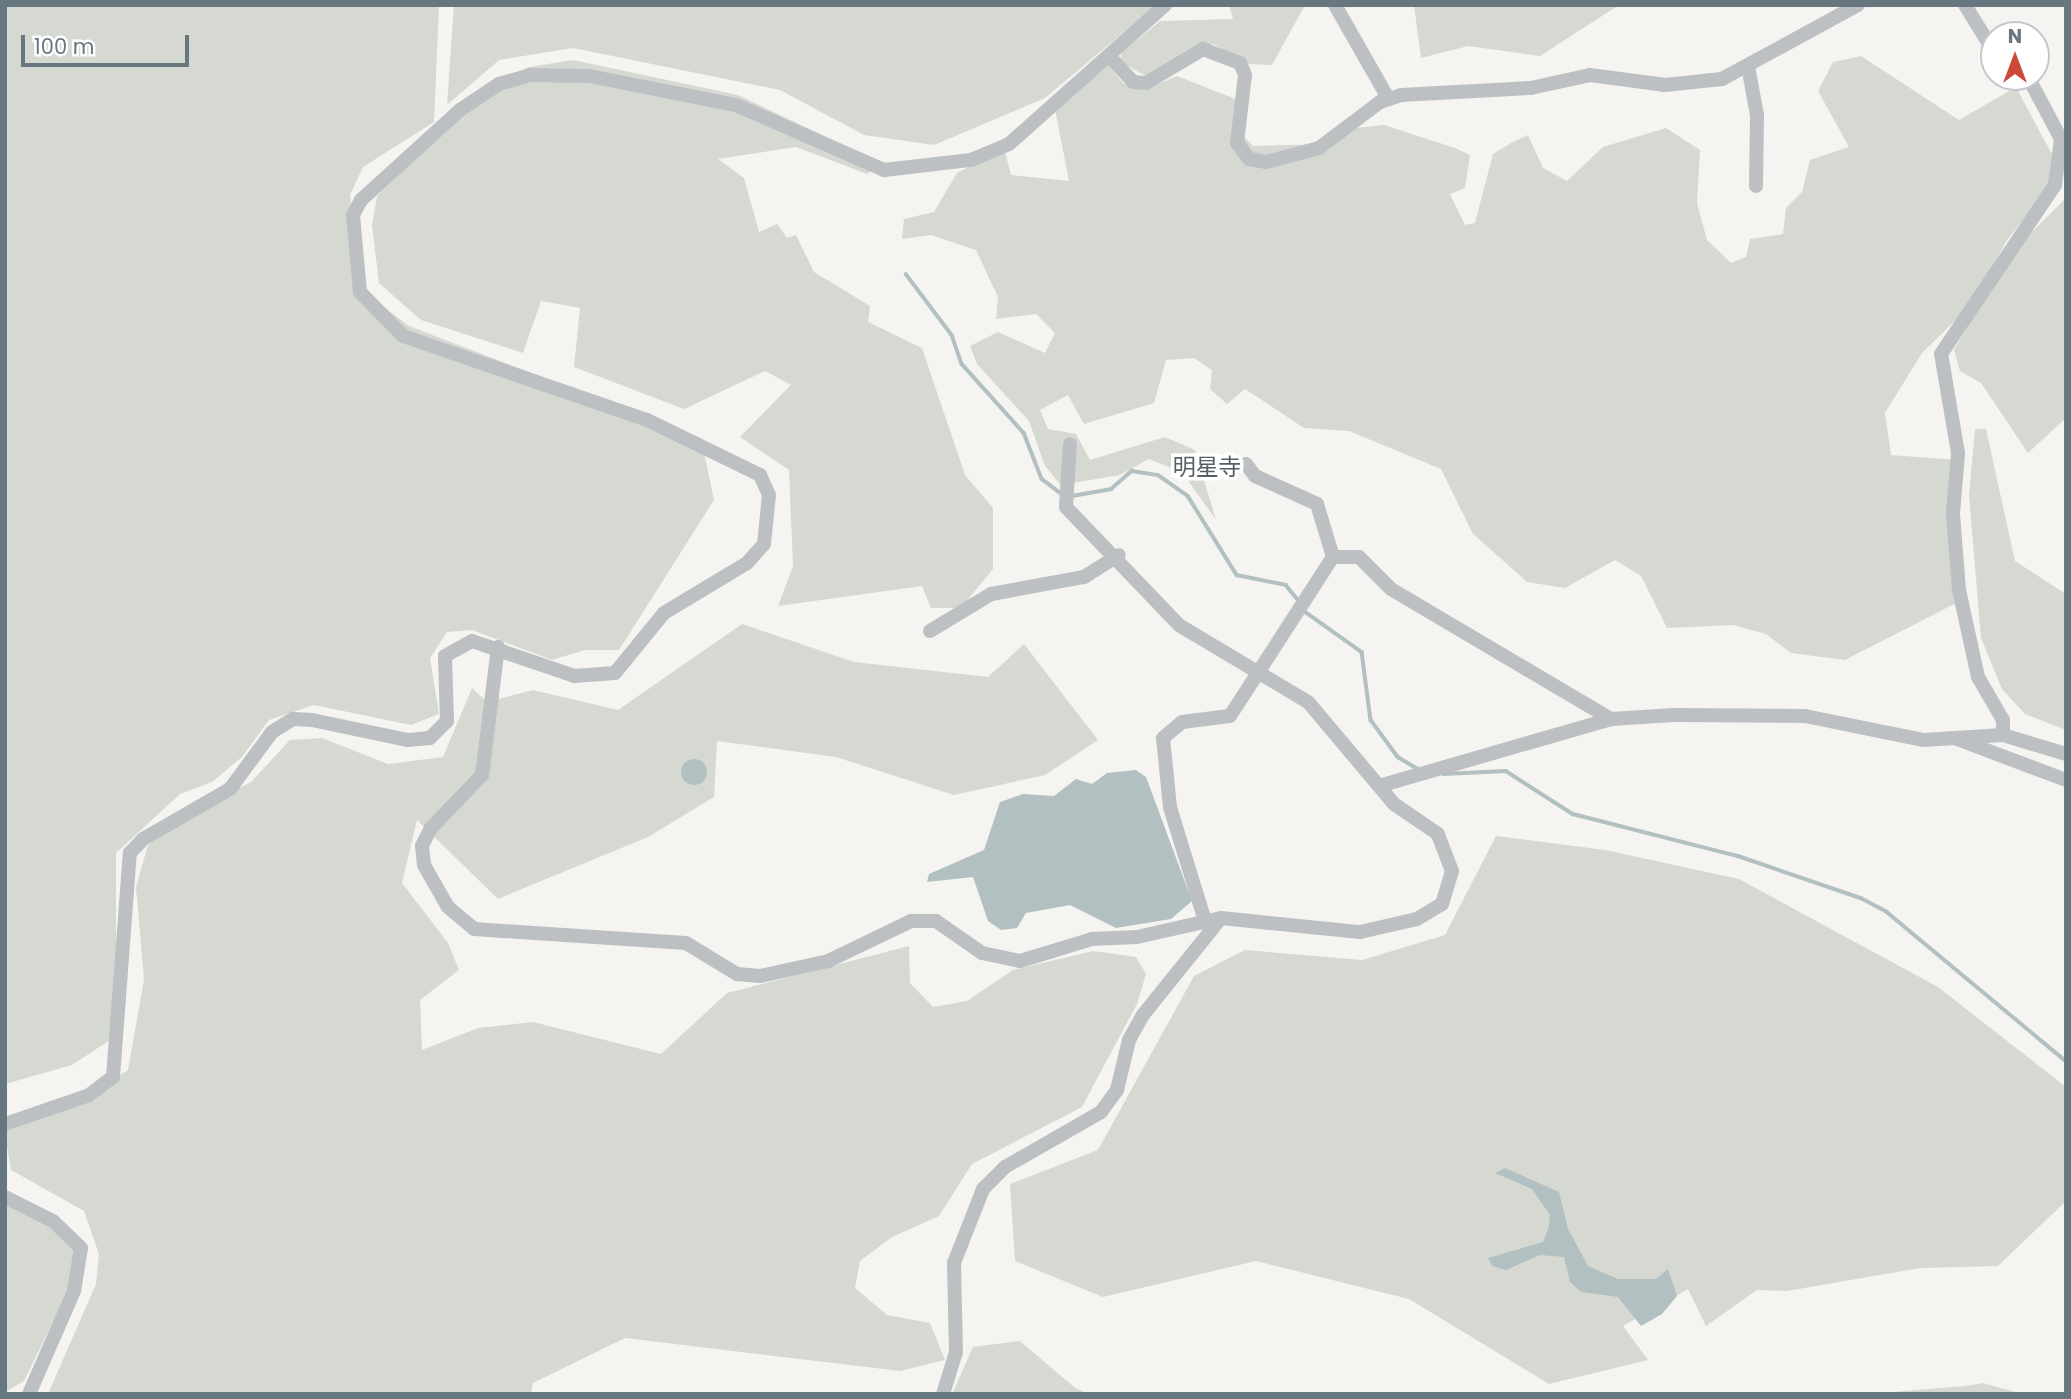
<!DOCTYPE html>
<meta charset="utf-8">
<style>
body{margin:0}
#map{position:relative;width:2071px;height:1399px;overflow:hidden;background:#f5f4f1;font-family:Poppins,"Noto Sans JP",sans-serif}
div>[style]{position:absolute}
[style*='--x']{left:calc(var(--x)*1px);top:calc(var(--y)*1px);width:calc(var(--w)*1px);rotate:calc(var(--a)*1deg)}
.green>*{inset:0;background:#d5d9d1}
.water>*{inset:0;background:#b2c0c2}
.round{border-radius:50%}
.stream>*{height:3.5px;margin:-1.75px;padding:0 1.75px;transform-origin:1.75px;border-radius:1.75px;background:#b2c0c2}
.minor>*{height:14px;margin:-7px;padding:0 7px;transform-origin:7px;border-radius:7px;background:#bcc0c3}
span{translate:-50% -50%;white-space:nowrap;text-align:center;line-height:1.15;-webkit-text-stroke:7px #fff;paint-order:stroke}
.quarter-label{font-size:23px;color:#545f65}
.frame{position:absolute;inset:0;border:7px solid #67777f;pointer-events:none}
.north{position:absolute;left:1980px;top:21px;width:70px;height:70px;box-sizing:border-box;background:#fff;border:2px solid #c2c9cc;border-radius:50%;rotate:0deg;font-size:19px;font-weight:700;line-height:28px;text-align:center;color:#67777f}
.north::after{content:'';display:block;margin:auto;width:24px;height:32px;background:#ce4a38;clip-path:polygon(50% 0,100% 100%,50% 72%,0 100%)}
.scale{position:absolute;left:21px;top:35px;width:168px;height:32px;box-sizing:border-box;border:4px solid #67777f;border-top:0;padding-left:9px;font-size:21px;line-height:24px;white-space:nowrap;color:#67777f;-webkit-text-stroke:5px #fff;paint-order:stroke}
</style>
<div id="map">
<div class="green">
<i style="clip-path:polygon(5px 5px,439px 5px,434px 122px,363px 167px,350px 195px,360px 289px,409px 326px,701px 438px,714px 500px,619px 650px,585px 650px,552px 660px,472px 630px,447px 632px,430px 658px,439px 714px,411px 725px,314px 705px,269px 720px,242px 757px,212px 782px,180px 794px,116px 853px,116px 1036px,72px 1065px,5px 1084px)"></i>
<i style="clip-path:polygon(454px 5px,1156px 5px,1045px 98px,934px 145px,864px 135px,780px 90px,573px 48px,499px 60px,447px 105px)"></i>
<i style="clip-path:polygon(1229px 5px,1305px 5px,1272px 65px,1248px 64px,1213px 44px,1194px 48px,1149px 78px,1121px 62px,1121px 53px,1160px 21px,1233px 19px)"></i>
<i style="clip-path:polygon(1414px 5px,1619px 5px,1540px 56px,1468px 46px,1421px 58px)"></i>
<i style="clip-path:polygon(1861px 56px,1959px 120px,2016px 87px,2062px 173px,2007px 240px,1971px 305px,1922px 353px,1885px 413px,1891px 455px,1957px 460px,1962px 600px,1845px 660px,1791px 653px,1766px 634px,1733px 625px,1667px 628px,1641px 576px,1615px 560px,1565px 588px,1527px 582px,1473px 534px,1441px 469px,1349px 431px,1304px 428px,1245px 389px,1227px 404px,1210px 389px,1212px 370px,1194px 358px,1166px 360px,1154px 403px,1084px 424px,1068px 395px,1040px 410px,1048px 429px,1076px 434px,1090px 460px,1165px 437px,1195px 450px,1216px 520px,1182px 472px,1149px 459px,1120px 475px,1061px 485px,1045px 466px,1029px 421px,977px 364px,970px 346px,998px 332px,1045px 353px,1055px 333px,1036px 314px,996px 319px,998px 297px,976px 250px,931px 235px,902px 239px,904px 219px,934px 212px,957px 173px,1004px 148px,1011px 175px,1069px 181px,1055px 109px,1108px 65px,1123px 83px,1146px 89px,1177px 76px,1238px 100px,1236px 129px,1253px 146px,1333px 144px,1356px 128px,1384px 125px,1455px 148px,1470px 155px,1465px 188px,1450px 194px,1465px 225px,1475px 223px,1493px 154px,1511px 143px,1528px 135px,1543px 168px,1567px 181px,1603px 147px,1666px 128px,1700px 150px,1697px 203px,1707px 240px,1731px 263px,1746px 257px,1750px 239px,1783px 234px,1786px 208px,1802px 192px,1810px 160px,1849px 147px,1818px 91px,1833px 62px)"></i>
<i style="clip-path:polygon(573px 60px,738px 95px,881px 163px,867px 174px,796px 147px,718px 159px,744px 178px,759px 232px,777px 224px,787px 238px,796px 235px,814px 272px,870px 306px,868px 322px,922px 348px,965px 475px,993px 508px,993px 569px,961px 608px,931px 608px,922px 586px,778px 606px,793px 566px,789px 470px,740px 437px,791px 385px,765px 371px,684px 409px,574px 367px,580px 308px,541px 301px,523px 353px,421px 320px,379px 283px,372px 225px,377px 196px,482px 91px,529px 67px)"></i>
<i style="clip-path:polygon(2066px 198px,2066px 418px,2028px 453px,1981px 383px,1960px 371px,1954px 350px,2014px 250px)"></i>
<i style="clip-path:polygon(1975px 429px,1986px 429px,2015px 561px,2066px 594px,2066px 730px,2025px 714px,2002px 689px,1981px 638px,1969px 495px)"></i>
<i style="clip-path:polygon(742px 624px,854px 662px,988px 677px,1024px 644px,1098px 740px,1045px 775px,954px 795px,836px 757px,717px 741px,714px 797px,648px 837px,498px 899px,417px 820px,402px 883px,448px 943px,459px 970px,420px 1000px,422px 1050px,478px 1028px,533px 1022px,661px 1054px,727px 993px,909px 946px,910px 983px,933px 1007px,967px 1001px,1013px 970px,1093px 951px,1136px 957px,1146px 974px,1137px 1004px,1082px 1107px,972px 1164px,939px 1216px,892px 1237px,860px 1261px,855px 1288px,887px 1315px,930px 1323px,945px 1360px,900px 1371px,625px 1338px,533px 1383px,531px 1394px,48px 1394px,96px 1284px,99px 1254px,84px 1211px,11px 1170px,5px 1134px,12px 1118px,88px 1097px,128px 1070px,144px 980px,136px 887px,148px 845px,182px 816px,251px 782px,290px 740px,322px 738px,388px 764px,443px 757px,472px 688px,487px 702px,533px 690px,618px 710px)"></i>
<i style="clip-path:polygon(1496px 836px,1605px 850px,1739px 879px,1938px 987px,2066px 1087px,2066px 1201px,1998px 1266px,1920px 1268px,1787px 1291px,1757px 1290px,1706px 1326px,1688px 1289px,1623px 1326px,1648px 1360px,1549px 1384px,1409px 1299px,1256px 1261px,1103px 1297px,1015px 1261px,1010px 1184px,1098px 1150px,1194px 976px,1245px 950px,1362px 960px,1445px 935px)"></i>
<i style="clip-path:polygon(5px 1189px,74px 1232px,81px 1264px,24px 1381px,5px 1392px)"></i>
<i style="clip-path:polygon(1020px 1341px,1075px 1388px,1089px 1394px,952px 1394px,973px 1347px)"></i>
<i style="clip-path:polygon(1983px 1383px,2023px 1394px,1868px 1394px,1965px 1386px)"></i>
</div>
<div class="water">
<i class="round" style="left:681px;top:759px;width:26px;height:26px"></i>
<i style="clip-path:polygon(1136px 770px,1146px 777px,1192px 901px,1171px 919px,1116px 928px,1070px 905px,1026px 913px,1017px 928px,1001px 930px,988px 921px,973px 877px,927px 882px,929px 874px,984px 850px,1000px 802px,1023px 794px,1054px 796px,1076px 779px,1092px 784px,1107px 773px)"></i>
<i style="clip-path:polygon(1505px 1168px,1559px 1192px,1568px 1229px,1588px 1266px,1618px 1279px,1656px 1279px,1668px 1269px,1677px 1296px,1662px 1314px,1641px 1326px,1618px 1297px,1581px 1292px,1570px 1282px,1564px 1257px,1540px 1255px,1506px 1270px,1492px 1266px,1488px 1258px,1543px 1242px,1549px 1227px,1550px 1215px,1532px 1189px,1495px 1173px)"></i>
</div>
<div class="stream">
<i style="--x:906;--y:274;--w:76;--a:53"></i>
<i style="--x:952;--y:335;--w:31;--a:71"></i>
<i style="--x:962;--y:364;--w:93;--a:48.1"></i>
<i style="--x:1024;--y:433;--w:49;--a:68.6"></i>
<i style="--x:1042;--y:479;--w:25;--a:37"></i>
<i style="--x:1072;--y:496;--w:40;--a:-10"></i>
<i style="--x:1111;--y:489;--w:28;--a:-41"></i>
<i style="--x:1132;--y:471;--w:26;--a:9"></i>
<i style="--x:1158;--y:475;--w:37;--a:35"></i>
<i style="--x:1188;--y:496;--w:93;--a:58.2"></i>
<i style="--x:1237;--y:575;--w:50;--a:11.5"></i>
<i style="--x:1286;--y:585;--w:21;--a:51"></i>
<i style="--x:1304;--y:611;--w:71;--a:35.3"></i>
<i style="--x:1362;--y:652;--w:69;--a:82.5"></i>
<i style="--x:1371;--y:720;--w:46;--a:53.9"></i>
<i style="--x:1398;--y:757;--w:23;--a:31"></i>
<i style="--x:1443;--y:774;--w:63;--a:-2.7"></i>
<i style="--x:1506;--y:771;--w:80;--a:32.7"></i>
<i style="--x:1573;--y:814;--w:170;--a:14.3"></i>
<i style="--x:1738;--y:856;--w:130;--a:18.9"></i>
<i style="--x:1861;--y:898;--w:30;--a:28"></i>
<i style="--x:1887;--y:912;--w:233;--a:39.8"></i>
</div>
<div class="minor">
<i style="--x:1335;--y:5;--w:107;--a:60.3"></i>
<i style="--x:1965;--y:5;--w:55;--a:58.3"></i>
<i style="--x:1109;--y:56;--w:35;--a:47"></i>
<i style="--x:1133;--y:82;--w:13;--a:4"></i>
<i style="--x:1146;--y:83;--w:66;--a:-30.8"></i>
<i style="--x:1203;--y:49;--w:40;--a:21"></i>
<i style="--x:1240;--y:63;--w:13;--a:67"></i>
<i style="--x:1245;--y:75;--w:68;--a:96.7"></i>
<i style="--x:1237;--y:143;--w:20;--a:53"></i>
<i style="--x:1249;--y:159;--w:17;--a:10"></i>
<i style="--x:1266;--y:162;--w:55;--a:-14.8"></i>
<i style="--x:1319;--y:148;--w:76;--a:-37"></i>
<i style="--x:1380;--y:102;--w:22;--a:-18"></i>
<i style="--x:1401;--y:95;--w:130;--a:-3.1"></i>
<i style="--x:1531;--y:88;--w:60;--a:-12.4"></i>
<i style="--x:1590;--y:75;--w:76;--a:7.6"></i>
<i style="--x:1665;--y:85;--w:57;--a:-6"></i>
<i style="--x:1722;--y:79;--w:155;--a:-28.6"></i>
<i style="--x:1748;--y:66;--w:50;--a:79.6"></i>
<i style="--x:1757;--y:115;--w:71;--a:90.8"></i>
<i style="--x:1246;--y:464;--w:15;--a:53"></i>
<i style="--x:1255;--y:476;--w:68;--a:24.3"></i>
<i style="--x:1317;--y:504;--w:55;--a:73.2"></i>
<i style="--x:930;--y:631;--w:71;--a:-31.2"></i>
<i style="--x:991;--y:594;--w:95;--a:-10.4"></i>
<i style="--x:1084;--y:577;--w:41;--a:-32.2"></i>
<i style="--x:498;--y:647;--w:129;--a:97.1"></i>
<i style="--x:482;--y:775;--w:74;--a:133.9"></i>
<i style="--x:431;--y:828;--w:20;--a:117"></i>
<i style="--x:422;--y:846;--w:19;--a:84"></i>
<i style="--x:424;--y:865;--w:48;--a:60.3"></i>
<i style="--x:448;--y:907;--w:34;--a:40"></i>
<i style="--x:474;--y:929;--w:212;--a:3.8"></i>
<i style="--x:686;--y:943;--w:60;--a:31.3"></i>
<i style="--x:737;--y:974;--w:23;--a:5"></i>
<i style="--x:760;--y:976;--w:70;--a:-12.4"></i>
<i style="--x:828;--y:961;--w:92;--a:-25.7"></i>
<i style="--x:911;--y:921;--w:25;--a:0"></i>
<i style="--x:936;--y:921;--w:56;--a:34.8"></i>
<i style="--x:982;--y:953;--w:39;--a:12"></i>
<i style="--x:1020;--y:961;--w:75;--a:-17"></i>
<i style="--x:1092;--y:939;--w:45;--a:-2.5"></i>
<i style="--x:1137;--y:937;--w:86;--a:-12.7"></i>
<i style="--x:1221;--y:918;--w:140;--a:5.8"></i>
<i style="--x:1360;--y:932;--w:58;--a:-12.8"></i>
<i style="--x:1417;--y:919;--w:29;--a:-31"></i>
<i style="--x:1442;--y:904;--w:34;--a:-73"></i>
<i style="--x:1452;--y:871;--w:40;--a:-111"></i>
<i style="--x:1438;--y:834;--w:53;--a:-145.7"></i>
<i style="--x:1394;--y:804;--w:133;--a:-130.1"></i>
<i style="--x:1308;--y:702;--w:150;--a:-149.2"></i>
<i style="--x:1179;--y:625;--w:163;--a:-133.8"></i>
<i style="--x:1066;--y:507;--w:63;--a:-86.4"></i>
<i style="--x:2003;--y:735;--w:15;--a:-90"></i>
<i style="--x:2003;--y:720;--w:50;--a:-120.2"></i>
<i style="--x:1978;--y:677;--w:89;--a:-102.3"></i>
<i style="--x:1959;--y:590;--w:77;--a:-94.5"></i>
<i style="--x:1953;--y:513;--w:60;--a:-85.2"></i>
<i style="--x:1958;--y:453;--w:100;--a:-99.7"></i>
<i style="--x:1941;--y:354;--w:204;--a:-56"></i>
<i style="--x:2055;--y:185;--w:46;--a:-82.6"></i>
<i style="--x:2061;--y:139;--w:70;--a:-118"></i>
<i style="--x:1957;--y:739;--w:116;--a:20.6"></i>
<i style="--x:1379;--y:786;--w:241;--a:-16.1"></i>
<i style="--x:1611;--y:719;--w:63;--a:-3.6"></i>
<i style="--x:1674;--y:715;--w:131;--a:0.4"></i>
<i style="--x:1805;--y:716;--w:120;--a:11.5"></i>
<i style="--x:1923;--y:740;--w:80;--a:-3.6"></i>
<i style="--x:2003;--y:735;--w:66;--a:16.8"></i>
<i style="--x:1205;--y:921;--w:119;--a:-107.1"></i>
<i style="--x:1170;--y:807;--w:69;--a:-95.8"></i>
<i style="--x:1163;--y:738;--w:25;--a:-40"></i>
<i style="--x:1182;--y:722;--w:48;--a:-7.1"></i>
<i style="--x:1230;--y:716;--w:189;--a:-57.1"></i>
<i style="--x:1333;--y:557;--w:26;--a:0"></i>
<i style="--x:1359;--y:557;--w:45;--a:45"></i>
<i style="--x:1391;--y:589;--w:256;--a:30.6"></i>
<i style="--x:5;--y:1124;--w:89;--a:-19"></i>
<i style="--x:89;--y:1095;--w:30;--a:-37"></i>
<i style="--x:113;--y:1077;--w:225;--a:-85.7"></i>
<i style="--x:130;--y:853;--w:19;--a:-47"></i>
<i style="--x:143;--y:839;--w:100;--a:-29.9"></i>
<i style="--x:230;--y:789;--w:71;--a:-53.6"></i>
<i style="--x:272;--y:732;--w:25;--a:-32"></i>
<i style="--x:293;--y:719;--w:19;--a:3"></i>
<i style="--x:312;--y:720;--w:98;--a:11.8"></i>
<i style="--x:408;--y:740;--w:22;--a:-5"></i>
<i style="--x:430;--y:738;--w:24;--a:-45"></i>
<i style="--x:447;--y:721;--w:65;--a:-91.8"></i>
<i style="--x:445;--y:656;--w:31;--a:-29"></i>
<i style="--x:472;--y:641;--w:108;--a:18.9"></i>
<i style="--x:574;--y:676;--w:41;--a:-4.2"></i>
<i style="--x:615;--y:673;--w:77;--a:-50.8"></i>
<i style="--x:664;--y:613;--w:97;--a:-31.1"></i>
<i style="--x:747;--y:563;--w:25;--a:-48"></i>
<i style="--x:764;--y:544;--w:49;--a:-84.2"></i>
<i style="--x:769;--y:495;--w:22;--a:-114"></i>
<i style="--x:760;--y:475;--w:126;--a:-154"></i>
<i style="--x:647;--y:420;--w:258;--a:-161"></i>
<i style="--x:403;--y:336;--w:62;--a:-134.3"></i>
<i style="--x:360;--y:292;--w:77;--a:-95.2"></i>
<i style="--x:353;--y:215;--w:17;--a:-62"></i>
<i style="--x:361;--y:200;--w:134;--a:-42.3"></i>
<i style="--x:460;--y:110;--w:47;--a:-33.7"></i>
<i style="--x:499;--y:84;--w:32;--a:-16"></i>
<i style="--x:530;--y:75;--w:59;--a:1"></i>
<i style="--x:589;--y:76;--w:150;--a:11.2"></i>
<i style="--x:736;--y:105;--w:162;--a:23.7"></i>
<i style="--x:884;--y:170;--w:88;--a:-6.6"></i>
<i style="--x:971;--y:160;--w:41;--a:-22.8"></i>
<i style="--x:1009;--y:144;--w:209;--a:-41.7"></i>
<i style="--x:5;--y:1197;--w:54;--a:26.6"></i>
<i style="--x:53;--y:1221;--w:39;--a:44"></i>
<i style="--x:81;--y:1248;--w:44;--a:99.2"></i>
<i style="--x:74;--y:1291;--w:112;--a:113.6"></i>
<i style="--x:943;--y:1394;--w:44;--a:-72.8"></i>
<i style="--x:956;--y:1352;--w:89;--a:-91.3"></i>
<i style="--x:954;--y:1263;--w:79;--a:-68.6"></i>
<i style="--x:983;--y:1189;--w:31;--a:-45"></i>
<i style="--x:1005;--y:1167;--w:111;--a:-29.8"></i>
<i style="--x:1101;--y:1112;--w:27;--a:-54"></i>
<i style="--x:1117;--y:1090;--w:51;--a:-76.5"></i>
<i style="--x:1129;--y:1040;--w:29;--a:-61"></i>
<i style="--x:1143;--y:1015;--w:124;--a:-51.2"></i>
</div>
<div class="quarter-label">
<span style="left:1207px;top:467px">明星寺</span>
</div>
<div class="frame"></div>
<div class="north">N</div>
<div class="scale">100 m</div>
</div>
